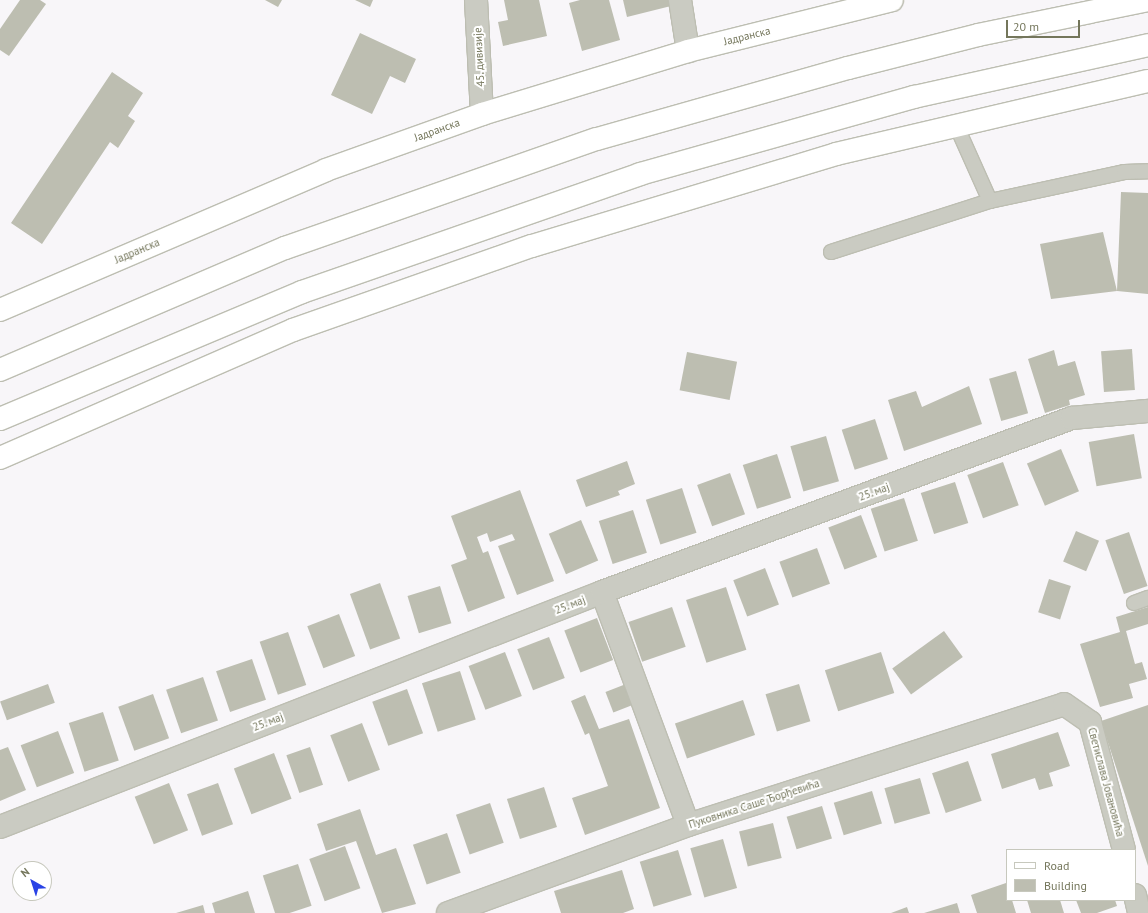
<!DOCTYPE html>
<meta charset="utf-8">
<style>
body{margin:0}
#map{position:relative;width:1148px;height:913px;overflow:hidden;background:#f8f6f9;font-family:"PT Sans",sans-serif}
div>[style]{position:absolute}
.building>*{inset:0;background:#bdbeb1;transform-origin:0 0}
.roads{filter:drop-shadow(1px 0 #bdbeb2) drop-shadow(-1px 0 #bdbeb2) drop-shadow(0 1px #bdbeb2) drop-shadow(0 -1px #bdbeb2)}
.lane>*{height:14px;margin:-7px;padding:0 7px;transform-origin:7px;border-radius:7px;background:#cacbc2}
.street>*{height:22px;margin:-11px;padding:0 11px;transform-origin:11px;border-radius:11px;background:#cacbc2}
.secondary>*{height:22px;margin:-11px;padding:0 11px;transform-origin:11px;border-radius:11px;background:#fff}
.highway>*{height:22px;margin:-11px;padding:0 11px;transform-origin:11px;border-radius:11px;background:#fff}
span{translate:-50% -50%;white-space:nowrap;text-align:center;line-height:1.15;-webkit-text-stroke:4px #fff;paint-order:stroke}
.street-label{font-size:11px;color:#74765b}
.legend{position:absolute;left:1006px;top:849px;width:130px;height:52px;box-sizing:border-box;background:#fff;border:1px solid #c7c8bd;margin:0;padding:5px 7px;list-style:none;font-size:12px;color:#74765b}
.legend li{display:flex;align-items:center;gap:8px;height:20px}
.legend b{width:20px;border:1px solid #c7c8bd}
.north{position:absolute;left:12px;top:861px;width:40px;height:40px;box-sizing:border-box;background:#fff;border:1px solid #c7c8bd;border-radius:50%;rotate:321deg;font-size:11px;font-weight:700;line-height:16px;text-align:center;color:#74765b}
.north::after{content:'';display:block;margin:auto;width:14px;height:18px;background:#2a43e5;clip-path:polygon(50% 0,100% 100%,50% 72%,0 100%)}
.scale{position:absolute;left:1006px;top:20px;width:74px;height:18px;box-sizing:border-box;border:2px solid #74765b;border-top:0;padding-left:5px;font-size:12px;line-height:14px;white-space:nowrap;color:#74765b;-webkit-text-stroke:3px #fff;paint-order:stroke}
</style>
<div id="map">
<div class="building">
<i style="clip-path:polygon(20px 0,40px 0,46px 4px,9px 56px,0 50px,0 29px)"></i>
<i style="clip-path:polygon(265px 0,282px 0,278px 7px)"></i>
<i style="clip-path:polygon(355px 0,373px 0,370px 7px)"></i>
<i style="clip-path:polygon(504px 0,539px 0,547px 36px,503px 46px,498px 22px,508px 20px)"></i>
<i style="clip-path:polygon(580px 0,609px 0,620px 40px,582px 51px,569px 3px)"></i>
<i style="clip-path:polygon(623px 0,669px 0,671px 6px,627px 17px)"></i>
<i style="clip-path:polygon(360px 33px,416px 59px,405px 83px,390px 76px,372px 114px,331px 95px)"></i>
<i style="clip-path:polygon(112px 72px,143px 93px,128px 116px,135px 121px,118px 148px,110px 142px,42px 244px,11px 223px)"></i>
<i style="clip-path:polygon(1121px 192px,1148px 193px,1148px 294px,1117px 291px,1051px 299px,1040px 244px,1103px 232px,1117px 291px)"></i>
<i style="left:1132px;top:349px;width:41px;height:31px;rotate:86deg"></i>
<i style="clip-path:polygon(1054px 350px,1058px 366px,1075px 361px,1085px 395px,1069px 400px,1070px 405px,1045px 413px,1028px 359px)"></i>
<i style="left:687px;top:352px;width:51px;height:39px;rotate:11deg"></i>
<i style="left:1016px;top:371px;width:44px;height:28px;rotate:74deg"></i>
<i style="clip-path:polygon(969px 386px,982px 424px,904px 451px,888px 400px,916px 391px,922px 407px)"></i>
<i style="left:875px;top:419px;width:42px;height:35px;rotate:72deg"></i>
<i style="left:1134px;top:434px;width:45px;height:46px;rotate:80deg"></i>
<i style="left:826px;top:436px;width:47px;height:37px;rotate:74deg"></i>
<i style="left:1061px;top:449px;width:46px;height:37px;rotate:67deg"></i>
<i style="left:777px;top:454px;width:46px;height:36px;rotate:72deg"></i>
<i style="clip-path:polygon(627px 461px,635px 484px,618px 491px,620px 495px,586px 507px,576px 480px)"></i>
<i style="left:1003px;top:462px;width:46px;height:38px;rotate:70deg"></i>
<i style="left:730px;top:473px;width:44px;height:35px;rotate:70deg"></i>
<i style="left:955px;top:482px;width:43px;height:36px;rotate:72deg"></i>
<i style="left:682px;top:488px;width:47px;height:38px;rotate:72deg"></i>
<i style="clip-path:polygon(520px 490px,554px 581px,517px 595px,498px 546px,515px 540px,512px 534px,490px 542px,487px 533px,477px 537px,483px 553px,488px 551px,505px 598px,468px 612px,451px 565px,467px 559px,451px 516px)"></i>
<i style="left:904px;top:498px;width:45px;height:35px;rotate:72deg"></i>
<i style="left:633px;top:510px;width:45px;height:36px;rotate:72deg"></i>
<i style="left:861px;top:515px;width:45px;height:35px;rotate:69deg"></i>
<i style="left:581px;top:520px;width:44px;height:35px;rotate:67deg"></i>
<i style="left:1076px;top:531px;width:25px;height:33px;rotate:23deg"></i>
<i style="left:1129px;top:532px;width:57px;height:25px;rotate:71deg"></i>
<i style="left:817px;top:548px;width:38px;height:40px;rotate:70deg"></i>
<i style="left:765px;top:568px;width:39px;height:34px;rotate:69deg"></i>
<i style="left:1049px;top:579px;width:23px;height:35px;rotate:18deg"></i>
<i style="left:380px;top:583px;width:59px;height:32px;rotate:70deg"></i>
<i style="left:440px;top:586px;width:39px;height:34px;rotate:73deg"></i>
<i style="left:726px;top:587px;width:66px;height:42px;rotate:72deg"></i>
<i style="left:672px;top:607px;width:42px;height:46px;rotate:71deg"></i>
<i style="clip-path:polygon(1148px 607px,1148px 624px,1126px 631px,1135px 664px,1142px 662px,1147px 679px,1129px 684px,1133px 698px,1100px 707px,1080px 644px,1120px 632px,1116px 617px)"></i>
<i style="left:339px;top:614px;width:45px;height:34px;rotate:69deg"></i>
<i style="left:597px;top:618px;width:45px;height:35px;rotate:69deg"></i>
<i style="left:944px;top:631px;width:32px;height:64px;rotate:54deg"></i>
<i style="left:288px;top:632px;width:56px;height:30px;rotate:71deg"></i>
<i style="left:549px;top:637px;width:44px;height:34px;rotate:69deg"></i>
<i style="left:505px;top:652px;width:47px;height:39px;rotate:69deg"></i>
<i style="left:881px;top:652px;width:43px;height:59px;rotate:72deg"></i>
<i style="left:252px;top:659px;width:43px;height:38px;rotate:71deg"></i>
<i style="left:460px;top:671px;width:51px;height:40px;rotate:72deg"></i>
<i style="left:203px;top:677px;width:46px;height:39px;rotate:71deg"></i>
<i style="left:48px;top:684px;width:20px;height:51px;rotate:70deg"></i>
<i style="left:626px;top:684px;width:22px;height:22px;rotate:69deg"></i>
<i style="left:799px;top:684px;width:39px;height:35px;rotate:73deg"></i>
<i style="left:407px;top:689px;width:47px;height:37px;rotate:70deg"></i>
<i style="left:153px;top:694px;width:47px;height:37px;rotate:70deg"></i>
<i style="clip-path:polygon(585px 695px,599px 729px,629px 719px,660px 808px,585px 835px,572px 798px,608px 786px,589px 733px,585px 735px,571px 701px)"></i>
<i style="left:743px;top:700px;width:37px;height:72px;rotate:71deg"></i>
<i style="clip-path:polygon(1148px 705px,1148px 866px,1101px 721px)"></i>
<i style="left:103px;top:712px;width:51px;height:36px;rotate:72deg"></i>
<i style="left:362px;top:723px;width:50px;height:34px;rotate:69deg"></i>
<i style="left:58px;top:731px;width:45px;height:40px;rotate:69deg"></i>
<i style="clip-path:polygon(1058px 732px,1070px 766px,1049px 773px,1053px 786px,1039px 790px,1035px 778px,1002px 789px,991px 754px)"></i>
<i style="clip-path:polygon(8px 747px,26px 790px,0 801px,0 750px)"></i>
<i style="left:310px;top:747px;width:40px;height:25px;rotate:71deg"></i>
<i style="left:274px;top:753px;width:49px;height:43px;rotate:69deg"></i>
<i style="left:968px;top:761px;width:42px;height:38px;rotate:71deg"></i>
<i style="left:920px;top:778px;width:37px;height:37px;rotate:74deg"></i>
<i style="left:169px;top:783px;width:51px;height:37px;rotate:68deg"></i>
<i style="left:218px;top:783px;width:44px;height:33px;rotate:70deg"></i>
<i style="left:544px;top:787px;width:42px;height:39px;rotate:72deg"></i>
<i style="left:872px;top:791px;width:34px;height:40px;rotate:73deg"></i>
<i style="left:490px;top:803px;width:42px;height:36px;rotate:71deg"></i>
<i style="left:822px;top:806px;width:34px;height:37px;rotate:73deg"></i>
<i style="clip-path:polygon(360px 809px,376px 855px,396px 848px,416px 904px,382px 913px,356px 841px,326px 851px,317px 824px)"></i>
<i style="left:773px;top:823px;width:36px;height:35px;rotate:76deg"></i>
<i style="left:447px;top:833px;width:42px;height:36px;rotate:71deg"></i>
<i style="left:723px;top:839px;width:51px;height:34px;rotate:74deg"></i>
<i style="left:345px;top:846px;width:45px;height:38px;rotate:70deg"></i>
<i style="left:678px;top:850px;width:47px;height:40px;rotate:73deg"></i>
<i style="left:298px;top:864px;width:44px;height:37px;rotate:72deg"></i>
<i style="clip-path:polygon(622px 870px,634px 909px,623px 913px,561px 913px,554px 891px)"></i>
<i style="clip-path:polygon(1006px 883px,1007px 900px,1012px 900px,1016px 913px,977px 913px,971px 895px)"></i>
<i style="clip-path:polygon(248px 891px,255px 913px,215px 913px,212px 903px)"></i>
<i style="clip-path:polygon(1027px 900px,1060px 900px,1064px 913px,1031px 913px)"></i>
<i style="clip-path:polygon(1076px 900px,1115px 900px,1117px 906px,1097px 913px,1081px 913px)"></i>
<i style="clip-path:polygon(957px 903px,960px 913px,924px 913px)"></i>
<i style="clip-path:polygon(203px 905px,205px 913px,176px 913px)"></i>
<i style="clip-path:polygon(907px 907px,909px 913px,891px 913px)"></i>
</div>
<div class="roads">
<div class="lane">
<i style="left:990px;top:201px;width:137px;rotate:-12.2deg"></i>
<i style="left:1124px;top:172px;width:24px;rotate:-2deg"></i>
<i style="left:831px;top:252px;width:167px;rotate:-17.8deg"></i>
<i style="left:990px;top:201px;width:83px;rotate:-114.1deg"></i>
<i style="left:1134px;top:603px;width:15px;rotate:-20deg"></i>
</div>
<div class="street">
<i style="left:476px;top:0;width:114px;rotate:87deg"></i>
<i style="left:680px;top:0;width:52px;rotate:81.1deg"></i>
<i style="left:602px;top:592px;width:248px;rotate:69.7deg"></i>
<i style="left:0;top:827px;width:646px;rotate:-21.32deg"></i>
<i style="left:602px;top:592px;width:501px;rotate:-20.32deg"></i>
<i style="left:1072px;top:418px;width:76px;rotate:-5.3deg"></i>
<i style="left:1135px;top:895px;width:18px;rotate:77deg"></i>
<i style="left:448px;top:913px;width:256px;rotate:-20.1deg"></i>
<i style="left:688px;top:825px;width:395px;rotate:-17.8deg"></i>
<i style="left:1064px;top:704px;width:32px;rotate:35deg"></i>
<i style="left:1090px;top:722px;width:132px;rotate:75.1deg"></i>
</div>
<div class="secondary">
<i style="left:0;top:310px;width:355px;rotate:-23.2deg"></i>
<i style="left:326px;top:170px;width:166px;rotate:-19.7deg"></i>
<i style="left:482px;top:114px;width:215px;rotate:-17deg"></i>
<i style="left:688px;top:51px;width:210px;rotate:-14deg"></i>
<i style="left:0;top:458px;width:320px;rotate:-23.6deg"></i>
<i style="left:293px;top:330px;width:253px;rotate:-19.4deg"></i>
<i style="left:532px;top:246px;width:318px;rotate:-16.8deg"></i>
<i style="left:836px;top:154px;width:320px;rotate:-13.2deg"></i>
</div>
<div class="highway">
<i style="left:0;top:370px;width:310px;rotate:-23.2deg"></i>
<i style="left:285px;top:248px;width:330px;rotate:-19.3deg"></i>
<i style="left:597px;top:139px;width:261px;rotate:-15.8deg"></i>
<i style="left:848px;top:68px;width:134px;rotate:-14.2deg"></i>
<i style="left:978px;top:35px;width:174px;rotate:-11.6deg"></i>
<i style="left:0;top:419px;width:328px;rotate:-22.8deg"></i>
<i style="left:302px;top:292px;width:358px;rotate:-19.2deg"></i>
<i style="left:640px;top:174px;width:285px;rotate:-15.7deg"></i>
<i style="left:914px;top:97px;width:240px;rotate:-12.5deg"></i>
</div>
</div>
<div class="street-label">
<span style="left:747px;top:36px;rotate:-14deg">Јадранска</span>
<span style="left:479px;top:57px;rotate:-93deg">45. дивизије</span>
<span style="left:437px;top:130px;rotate:-20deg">Јадранска</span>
<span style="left:137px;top:251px;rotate:-23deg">Јадранска</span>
<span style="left:874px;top:492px;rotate:-20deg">25. мај</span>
<span style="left:570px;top:605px;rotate:-21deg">25. мај</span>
<span style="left:268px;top:722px;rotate:-21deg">25. мај</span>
<span style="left:1106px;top:782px;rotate:75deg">Светислава Јовановића</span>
<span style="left:754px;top:804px;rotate:-18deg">Пуковника Саше Ђорђевића</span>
</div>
<ul class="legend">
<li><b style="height:5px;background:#fff"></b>Road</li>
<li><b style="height:11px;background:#bdbeb1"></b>Building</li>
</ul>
<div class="north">N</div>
<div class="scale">20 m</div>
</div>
